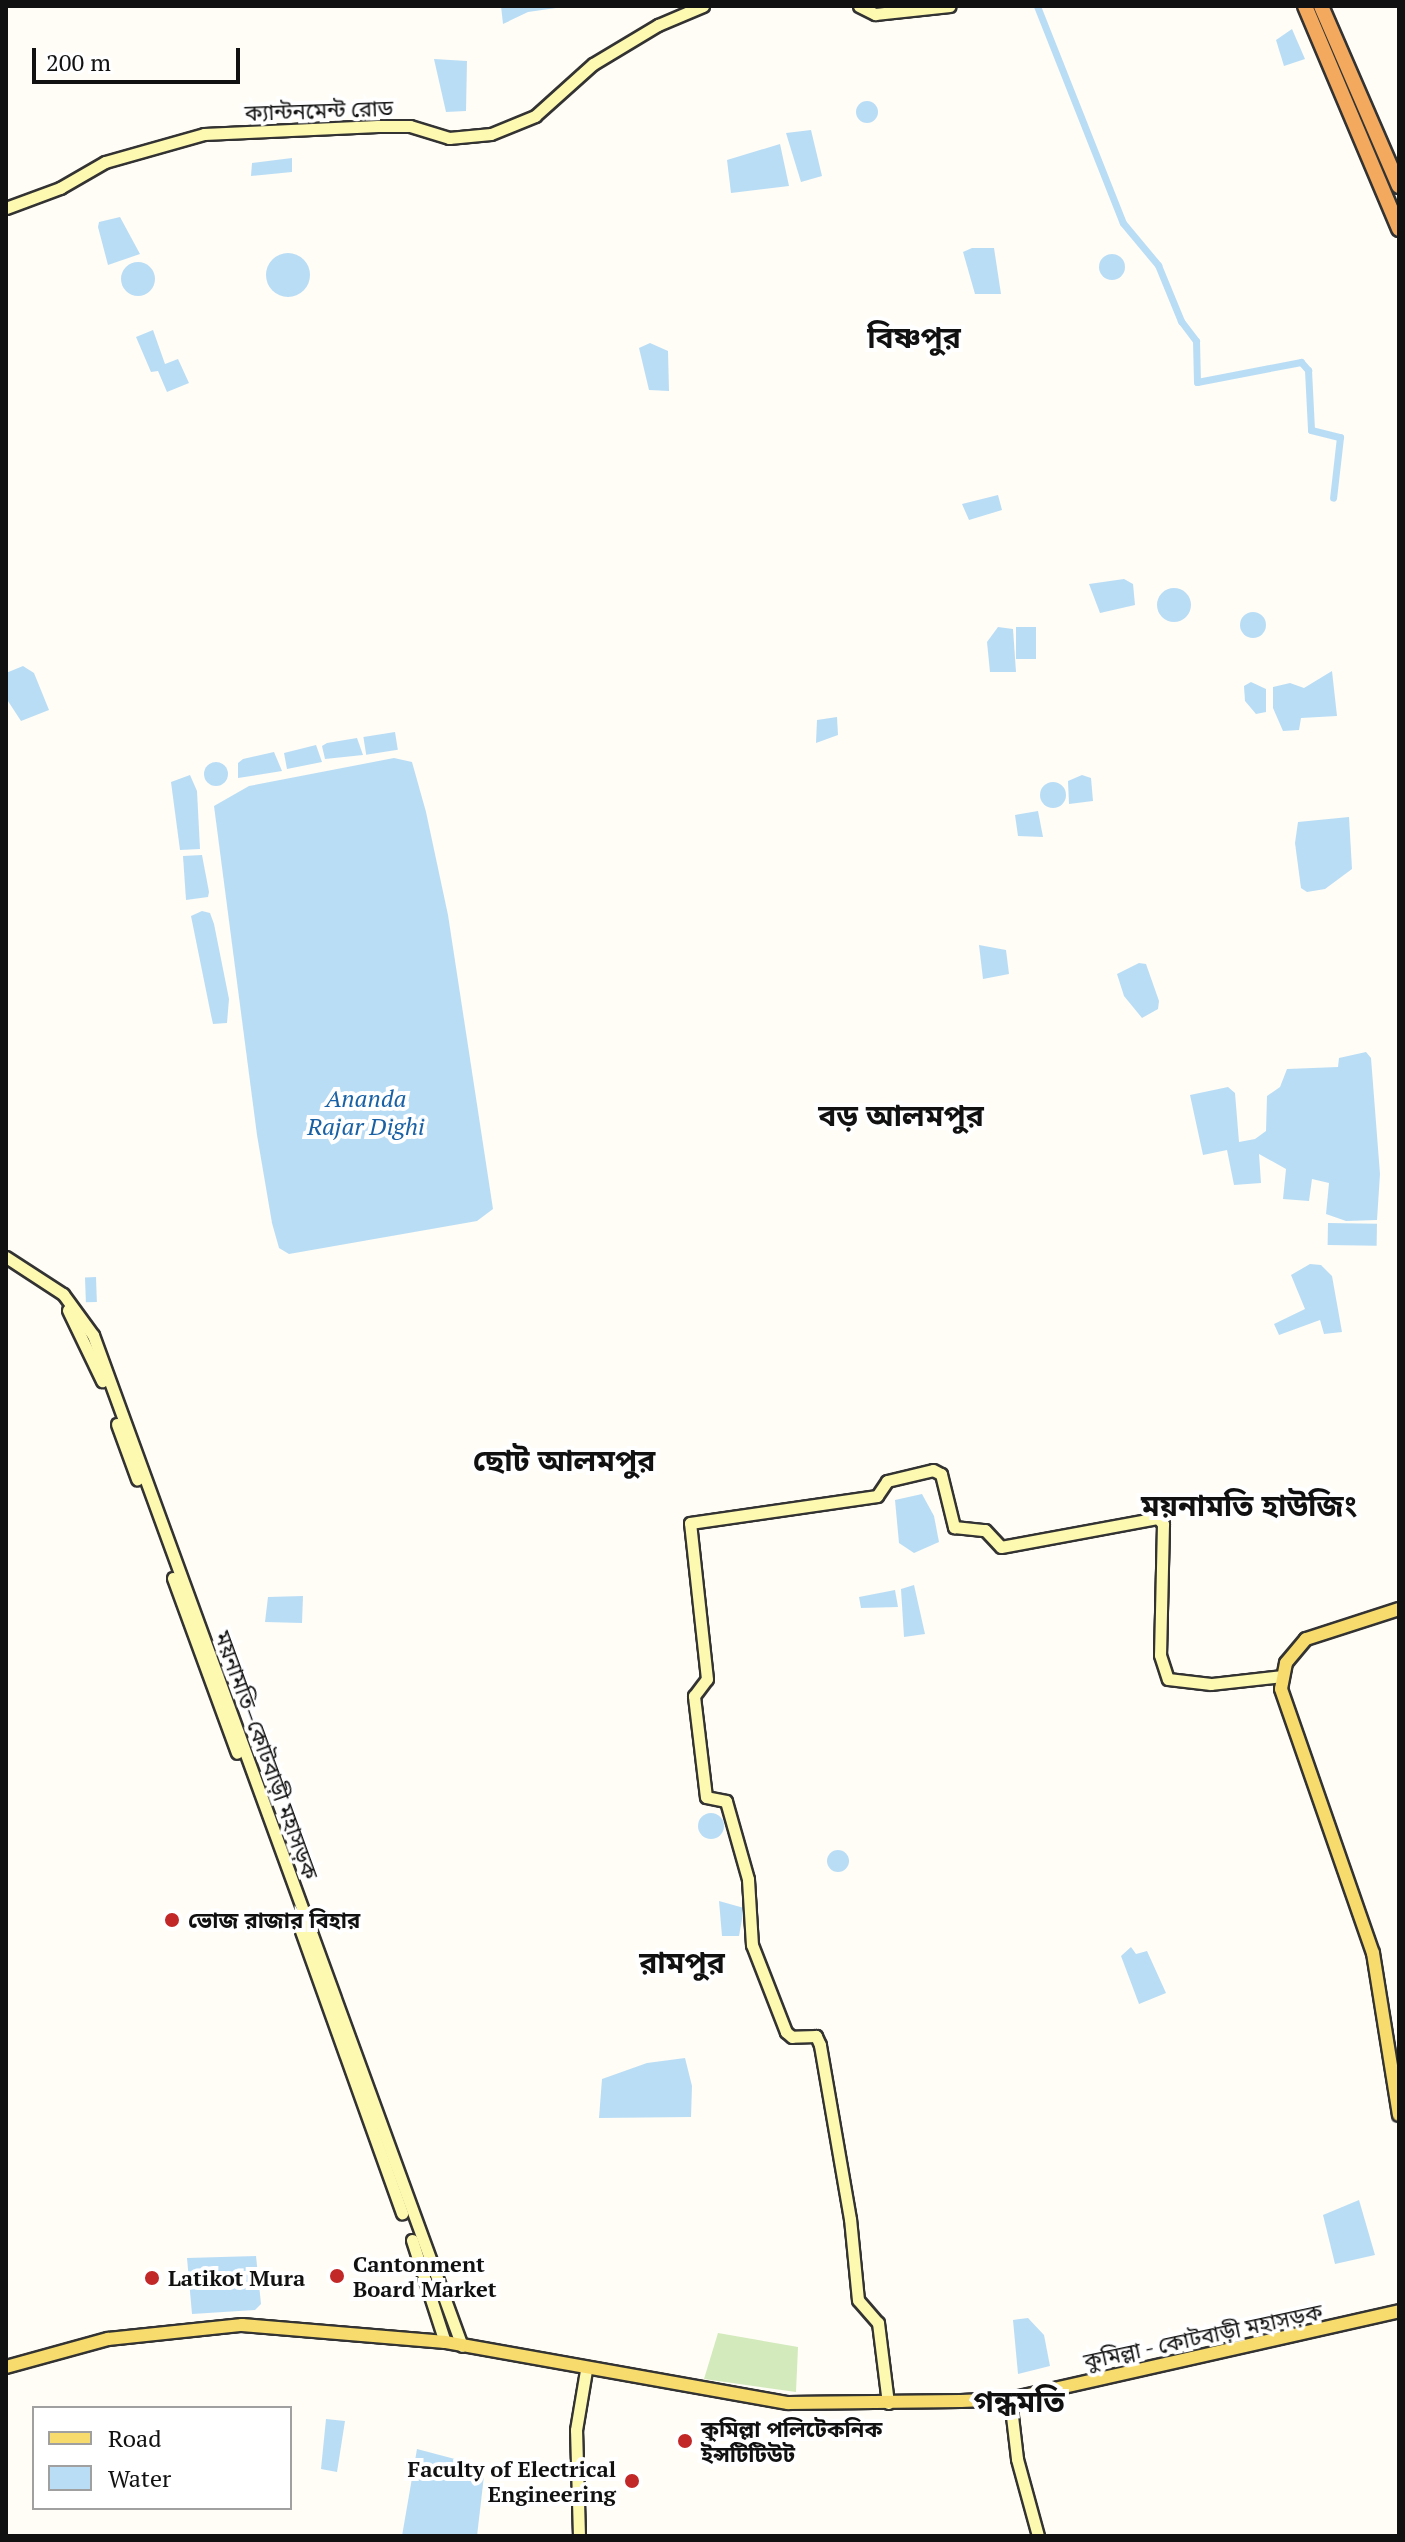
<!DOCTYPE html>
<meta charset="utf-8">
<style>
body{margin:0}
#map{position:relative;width:1405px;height:2542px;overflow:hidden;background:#fffdf5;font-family:"PT Serif","Noto Sans Bengali",serif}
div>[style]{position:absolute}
.green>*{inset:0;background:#d3eabd}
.water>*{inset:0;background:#baddf6;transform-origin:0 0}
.round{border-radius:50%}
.canal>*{height:7px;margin:-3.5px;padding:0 3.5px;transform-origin:3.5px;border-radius:3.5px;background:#baddf6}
.roads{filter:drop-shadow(2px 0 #333) drop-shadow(-2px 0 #333) drop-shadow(0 2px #333) drop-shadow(0 -2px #333)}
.secondary>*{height:11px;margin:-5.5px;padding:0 5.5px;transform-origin:5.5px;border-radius:5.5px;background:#fef9b1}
.primary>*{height:12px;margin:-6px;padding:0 6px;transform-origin:6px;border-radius:6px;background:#f7dc6d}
.highway>*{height:14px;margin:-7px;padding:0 7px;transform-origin:7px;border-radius:7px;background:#f3aa5f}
.dots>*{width:22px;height:22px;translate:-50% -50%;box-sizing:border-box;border:4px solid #fff;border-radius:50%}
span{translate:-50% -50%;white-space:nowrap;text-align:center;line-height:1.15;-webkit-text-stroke:8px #fff;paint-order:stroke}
.street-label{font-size:22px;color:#111}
.poi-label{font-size:22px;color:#111;font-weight:700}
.left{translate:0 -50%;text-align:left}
.right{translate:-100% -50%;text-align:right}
.water-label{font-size:24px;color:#1961a4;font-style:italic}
.district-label{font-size:30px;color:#111;font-weight:700}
.frame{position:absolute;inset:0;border:8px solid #111;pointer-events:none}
.legend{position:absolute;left:32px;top:2406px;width:260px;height:104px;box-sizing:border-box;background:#fff;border:2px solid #a0a0a0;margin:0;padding:10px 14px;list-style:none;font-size:24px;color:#111}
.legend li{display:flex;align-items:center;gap:16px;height:40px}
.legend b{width:40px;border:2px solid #a0a0a0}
.scale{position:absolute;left:32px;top:48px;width:208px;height:36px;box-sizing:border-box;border:4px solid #111;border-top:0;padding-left:10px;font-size:24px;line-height:28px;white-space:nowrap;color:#111;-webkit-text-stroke:6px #fff;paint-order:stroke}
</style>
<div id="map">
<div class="green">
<i style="clip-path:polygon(718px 2333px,798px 2347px,796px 2392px,704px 2379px)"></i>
</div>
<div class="water">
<i style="clip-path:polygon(501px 6px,570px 6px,528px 12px,503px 24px)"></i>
<i style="clip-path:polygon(1292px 29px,1305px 59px,1284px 66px,1276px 40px)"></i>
<i style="clip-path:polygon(434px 59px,467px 61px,466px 111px,446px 112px)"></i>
<i class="round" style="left:856px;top:101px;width:22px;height:22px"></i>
<i style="clip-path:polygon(811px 130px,822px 176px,801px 182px,786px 133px)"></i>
<i style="clip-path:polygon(780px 144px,789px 186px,731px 193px,727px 160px)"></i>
<i style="clip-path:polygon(292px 158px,292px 172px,251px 176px,252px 163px)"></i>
<i style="clip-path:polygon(120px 217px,140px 254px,108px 265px,98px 227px,99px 222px)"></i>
<i style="clip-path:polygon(972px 248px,994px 248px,1001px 294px,975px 294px,963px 252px)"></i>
<i class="round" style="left:266px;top:253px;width:44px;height:44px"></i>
<i class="round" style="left:1099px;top:254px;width:26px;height:26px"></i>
<i class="round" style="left:121px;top:262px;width:34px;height:34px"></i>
<i style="clip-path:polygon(153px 330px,165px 364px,178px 359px,189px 383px,167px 392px,158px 371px,151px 372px,136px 337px)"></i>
<i style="clip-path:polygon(650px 343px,668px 351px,669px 391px,649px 390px,639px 348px)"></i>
<i style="clip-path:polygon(998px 495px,1002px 510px,969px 520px,962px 504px)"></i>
<i style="clip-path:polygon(1124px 579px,1133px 584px,1135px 605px,1100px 613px,1089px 584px)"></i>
<i class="round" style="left:1157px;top:588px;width:34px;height:34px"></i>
<i class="round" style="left:1240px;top:612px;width:26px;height:26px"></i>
<i style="clip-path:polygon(998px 627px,1013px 629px,1016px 672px,990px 672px,987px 642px)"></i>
<i style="left:1016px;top:627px;width:20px;height:32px"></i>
<i style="clip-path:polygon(23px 666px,34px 673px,49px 710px,21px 721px,6px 698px,6px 673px)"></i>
<i style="clip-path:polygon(1332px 671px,1337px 716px,1301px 718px,1299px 730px,1283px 731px,1273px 708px,1273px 687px,1290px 683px,1304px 688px)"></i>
<i style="clip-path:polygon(1251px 682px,1266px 689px,1266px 712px,1256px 714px,1245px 701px,1244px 686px)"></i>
<i style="clip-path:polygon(837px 717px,838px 735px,816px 743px,817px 720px)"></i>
<i style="left:395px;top:732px;width:18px;height:32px;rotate:81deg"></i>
<i style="clip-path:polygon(357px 738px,363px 755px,325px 759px,322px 746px,327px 743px)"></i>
<i style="clip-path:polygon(316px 745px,322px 762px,287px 769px,284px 753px)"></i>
<i style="clip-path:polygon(274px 752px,282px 771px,238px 778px,238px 763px,243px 759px)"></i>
<i style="clip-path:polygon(394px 758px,412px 762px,426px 812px,448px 915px,493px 1209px,477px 1221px,289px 1254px,279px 1248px,272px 1223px,257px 1135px,214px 806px,249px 786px)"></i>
<i class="round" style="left:204px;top:762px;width:24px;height:24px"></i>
<i style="clip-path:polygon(190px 775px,197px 791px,200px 849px,180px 850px,171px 782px)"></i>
<i style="clip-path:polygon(1082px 775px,1091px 778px,1093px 801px,1069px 804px,1068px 781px)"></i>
<i class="round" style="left:1040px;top:782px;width:26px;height:26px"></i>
<i style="clip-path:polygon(1038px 811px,1043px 837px,1018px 836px,1015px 815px)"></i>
<i style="clip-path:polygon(1349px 817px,1352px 869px,1325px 889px,1307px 892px,1301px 888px,1295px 843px,1298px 822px)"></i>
<i style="clip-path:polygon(202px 855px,209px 892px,208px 897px,186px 900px,183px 856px)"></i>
<i style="clip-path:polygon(202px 911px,210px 913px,214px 924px,229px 999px,227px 1023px,213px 1024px,211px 1015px,191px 916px)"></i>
<i style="clip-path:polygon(979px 945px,1006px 950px,1009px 974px,983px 979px)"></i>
<i style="clip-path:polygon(1139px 963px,1146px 964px,1159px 1001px,1158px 1009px,1142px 1018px,1124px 996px,1117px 974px)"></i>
<i style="clip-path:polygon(1366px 1052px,1371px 1058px,1380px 1174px,1377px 1220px,1346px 1221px,1326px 1214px,1329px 1183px,1312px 1179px,1309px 1201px,1283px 1199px,1286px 1169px,1259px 1154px,1261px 1183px,1234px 1185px,1227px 1150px,1203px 1155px,1190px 1095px,1228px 1087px,1235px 1093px,1239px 1142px,1255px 1139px,1266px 1131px,1267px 1096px,1280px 1087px,1287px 1069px,1338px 1067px,1339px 1058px)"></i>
<i style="left:1328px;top:1223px;width:49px;height:22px;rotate:1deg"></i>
<i style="clip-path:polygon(1310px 1264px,1321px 1265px,1332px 1276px,1342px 1332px,1324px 1334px,1320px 1320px,1279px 1335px,1274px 1324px,1305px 1309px,1291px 1275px)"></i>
<i style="left:96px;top:1277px;width:25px;height:11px;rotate:88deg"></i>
<i style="clip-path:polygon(922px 1494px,934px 1516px,939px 1542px,914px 1553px,899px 1543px,895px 1500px)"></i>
<i style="clip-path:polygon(914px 1585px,925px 1634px,904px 1637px,901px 1589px)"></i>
<i style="clip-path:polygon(895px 1590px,898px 1607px,861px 1608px,859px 1597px)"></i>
<i style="clip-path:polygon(303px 1596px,302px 1623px,265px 1622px,268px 1597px)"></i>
<i class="round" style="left:698px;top:1813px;width:26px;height:26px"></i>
<i class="round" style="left:827px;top:1850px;width:22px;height:22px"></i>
<i style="clip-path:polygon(719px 1901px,744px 1908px,739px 1936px,722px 1936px)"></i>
<i style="clip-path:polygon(1131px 1947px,1136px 1954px,1147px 1951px,1166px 1993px,1139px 2004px,1121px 1956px)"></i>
<i style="clip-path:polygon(685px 2058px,692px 2086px,691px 2117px,599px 2118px,602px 2079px,647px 2063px)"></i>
<i style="clip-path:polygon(1359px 2200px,1375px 2255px,1335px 2264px,1323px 2215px)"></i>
<i style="clip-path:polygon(256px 2256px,261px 2304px,255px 2310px,192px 2314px,187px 2258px)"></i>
<i style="clip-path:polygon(1028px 2318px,1044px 2335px,1050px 2366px,1018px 2374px,1013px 2320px)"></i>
<i style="clip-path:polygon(326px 2419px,345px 2421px,337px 2472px,321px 2469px)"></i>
<i style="clip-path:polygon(417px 2449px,485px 2467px,477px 2536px,402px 2536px)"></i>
</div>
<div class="canal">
<i style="left:1037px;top:6px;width:233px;rotate:68.4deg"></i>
<i style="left:1123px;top:223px;width:55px;rotate:50.2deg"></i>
<i style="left:1158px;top:265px;width:61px;rotate:67.7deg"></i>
<i style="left:1181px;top:321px;width:25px;rotate:53deg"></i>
<i style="left:1196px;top:341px;width:41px;rotate:88.6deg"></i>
<i style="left:1197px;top:382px;width:106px;rotate:-10.9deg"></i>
<i style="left:1301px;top:362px;width:11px;rotate:49deg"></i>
<i style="left:1308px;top:370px;width:60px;rotate:87.1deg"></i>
<i style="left:1311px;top:430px;width:30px;rotate:14deg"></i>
<i style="left:1340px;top:437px;width:61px;rotate:96.5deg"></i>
</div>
<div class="roads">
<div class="secondary">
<i style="left:859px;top:6px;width:18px;rotate:27deg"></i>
<i style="left:875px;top:14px;width:75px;rotate:-6.1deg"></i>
<i style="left:6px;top:208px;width:58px;rotate:-20.3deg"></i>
<i style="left:60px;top:188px;width:52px;rotate:-30deg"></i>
<i style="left:105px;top:162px;width:103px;rotate:-15.8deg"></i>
<i style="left:204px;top:134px;width:174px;rotate:-2.6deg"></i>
<i style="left:378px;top:126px;width:32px"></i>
<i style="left:410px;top:126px;width:41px;rotate:17.1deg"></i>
<i style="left:449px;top:138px;width:42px;rotate:-5.4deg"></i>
<i style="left:491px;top:134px;width:48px;rotate:-22.2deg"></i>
<i style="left:535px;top:116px;width:78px;rotate:-41.9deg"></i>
<i style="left:593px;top:64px;width:76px;rotate:-31deg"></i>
<i style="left:658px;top:25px;width:49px;rotate:-22.9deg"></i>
<i style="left:6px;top:1257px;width:68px;rotate:33deg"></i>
<i style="left:63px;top:1294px;width:51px;rotate:53.8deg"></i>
<i style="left:93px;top:1335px;width:1076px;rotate:69.95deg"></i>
<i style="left:68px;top:1310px;width:79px;rotate:64.4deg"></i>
<i style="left:117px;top:1424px;width:59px;rotate:70deg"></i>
<i style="left:173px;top:1578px;width:186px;rotate:69.9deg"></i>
<i style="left:301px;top:1931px;width:300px;rotate:70.3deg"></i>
<i style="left:412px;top:2240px;width:107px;rotate:72.1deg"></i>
<i style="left:1010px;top:2399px;width:60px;rotate:83.3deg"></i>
<i style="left:1017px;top:2459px;width:80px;rotate:74.7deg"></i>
<i style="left:888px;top:2403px;width:81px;rotate:-97.1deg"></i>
<i style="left:878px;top:2323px;width:30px;rotate:-131deg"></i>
<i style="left:858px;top:2300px;width:81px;rotate:-95.6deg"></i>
<i style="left:850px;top:2219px;width:177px;rotate:-99.8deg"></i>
<i style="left:820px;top:2045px;width:10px;rotate:-114deg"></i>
<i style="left:816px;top:2036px;width:24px;rotate:178deg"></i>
<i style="left:792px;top:2037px;width:8px;rotate:-140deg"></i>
<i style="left:786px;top:2032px;width:93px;rotate:-111.3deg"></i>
<i style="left:752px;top:1945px;width:66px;rotate:-93.5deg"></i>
<i style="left:748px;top:1879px;width:81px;rotate:-105.8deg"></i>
<i style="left:726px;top:1801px;width:20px;rotate:-169deg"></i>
<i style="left:706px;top:1797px;width:102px;rotate:-96.8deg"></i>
<i style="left:694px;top:1696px;width:21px;rotate:-53deg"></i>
<i style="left:707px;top:1679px;width:157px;rotate:-96.2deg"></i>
<i style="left:690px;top:1523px;width:189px;rotate:-8.2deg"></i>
<i style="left:877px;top:1496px;width:18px;rotate:-56deg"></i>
<i style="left:887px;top:1481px;width:47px;rotate:-13.4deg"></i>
<i style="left:933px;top:1470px;width:9px;rotate:27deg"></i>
<i style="left:941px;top:1474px;width:55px;rotate:76.2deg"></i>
<i style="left:954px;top:1527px;width:31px;rotate:6deg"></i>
<i style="left:985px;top:1530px;width:23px;rotate:47deg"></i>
<i style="left:1001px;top:1547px;width:160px;rotate:-10.5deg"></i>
<i style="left:1158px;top:1518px;width:8px;rotate:50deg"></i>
<i style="left:1163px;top:1524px;width:131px;rotate:91.3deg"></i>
<i style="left:1160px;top:1655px;width:25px;rotate:72deg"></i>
<i style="left:1168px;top:1679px;width:43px;rotate:6.6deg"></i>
<i style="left:1211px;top:1684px;width:71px;rotate:-6.4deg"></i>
<i style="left:579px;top:2536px;width:106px;rotate:-91.6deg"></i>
<i style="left:576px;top:2430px;width:61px;rotate:-80.5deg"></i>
</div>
<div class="primary">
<i style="left:1399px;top:1609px;width:98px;rotate:162.1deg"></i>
<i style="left:1306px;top:1639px;width:31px;rotate:130deg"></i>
<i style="left:1286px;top:1663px;width:26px;rotate:101deg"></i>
<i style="left:1281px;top:1689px;width:280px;rotate:70.8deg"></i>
<i style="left:1373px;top:1953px;width:164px;rotate:80.9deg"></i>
<i style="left:6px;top:2367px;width:106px;rotate:-15.4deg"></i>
<i style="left:108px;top:2339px;width:135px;rotate:-6deg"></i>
<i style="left:242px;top:2325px;width:204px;rotate:4.8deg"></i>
<i style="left:445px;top:2342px;width:348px;rotate:10.1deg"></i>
<i style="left:788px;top:2403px;width:173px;rotate:-0.7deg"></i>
<i style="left:961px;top:2401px;width:49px;rotate:-2.3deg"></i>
<i style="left:1010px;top:2399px;width:399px;rotate:-12.7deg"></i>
</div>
<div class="highway">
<i style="left:1305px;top:6px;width:242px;rotate:67.1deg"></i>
<i style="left:1321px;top:6px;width:196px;rotate:66.6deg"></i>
</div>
</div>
<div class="dots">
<i style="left:172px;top:1920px;background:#c22828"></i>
<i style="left:337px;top:2276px;background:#c22828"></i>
<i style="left:152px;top:2278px;background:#c22828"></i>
<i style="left:685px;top:2441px;background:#c22828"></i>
<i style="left:632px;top:2481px;background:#c22828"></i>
</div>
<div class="street-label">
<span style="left:319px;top:110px;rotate:-2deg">ক্যান্টনমেন্ট রোড</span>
<span style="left:267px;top:1755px;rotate:70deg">ময়নামতি–কোটবাড়ী মহাসড়ক</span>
<span style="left:1203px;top:2336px;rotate:-12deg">কুমিল্লা - কোটবাড়ী মহাসড়ক</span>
</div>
<div class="poi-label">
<span class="left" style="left:188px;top:1920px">ভোজ রাজার বিহার</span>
<span class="left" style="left:353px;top:2276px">Cantonment<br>Board Market</span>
<span class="left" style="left:168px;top:2278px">Latikot Mura</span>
<span class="left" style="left:701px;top:2441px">কুমিল্লা পলিটেকনিক<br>ইন্সটিটিউট</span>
<span class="right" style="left:616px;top:2481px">Faculty of Electrical<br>Engineering</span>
</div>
<div class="water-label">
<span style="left:366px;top:1113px">Ananda<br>Rajar Dighi</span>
</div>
<div class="district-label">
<span style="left:914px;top:337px">বিষ্ণপুর</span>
<span style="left:901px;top:1115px">বড় আলমপুর</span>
<span style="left:564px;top:1460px">ছোট আলমপুর</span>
<span style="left:1249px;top:1505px">ময়নামতি হাউজিং</span>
<span style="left:682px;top:1962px">রামপুর</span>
<span style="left:1019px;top:2401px">গন্ধমতি</span>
</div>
<div class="frame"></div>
<ul class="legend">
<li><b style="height:10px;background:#f7dc6d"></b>Road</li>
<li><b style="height:22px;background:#baddf6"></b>Water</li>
</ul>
<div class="scale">200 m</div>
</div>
